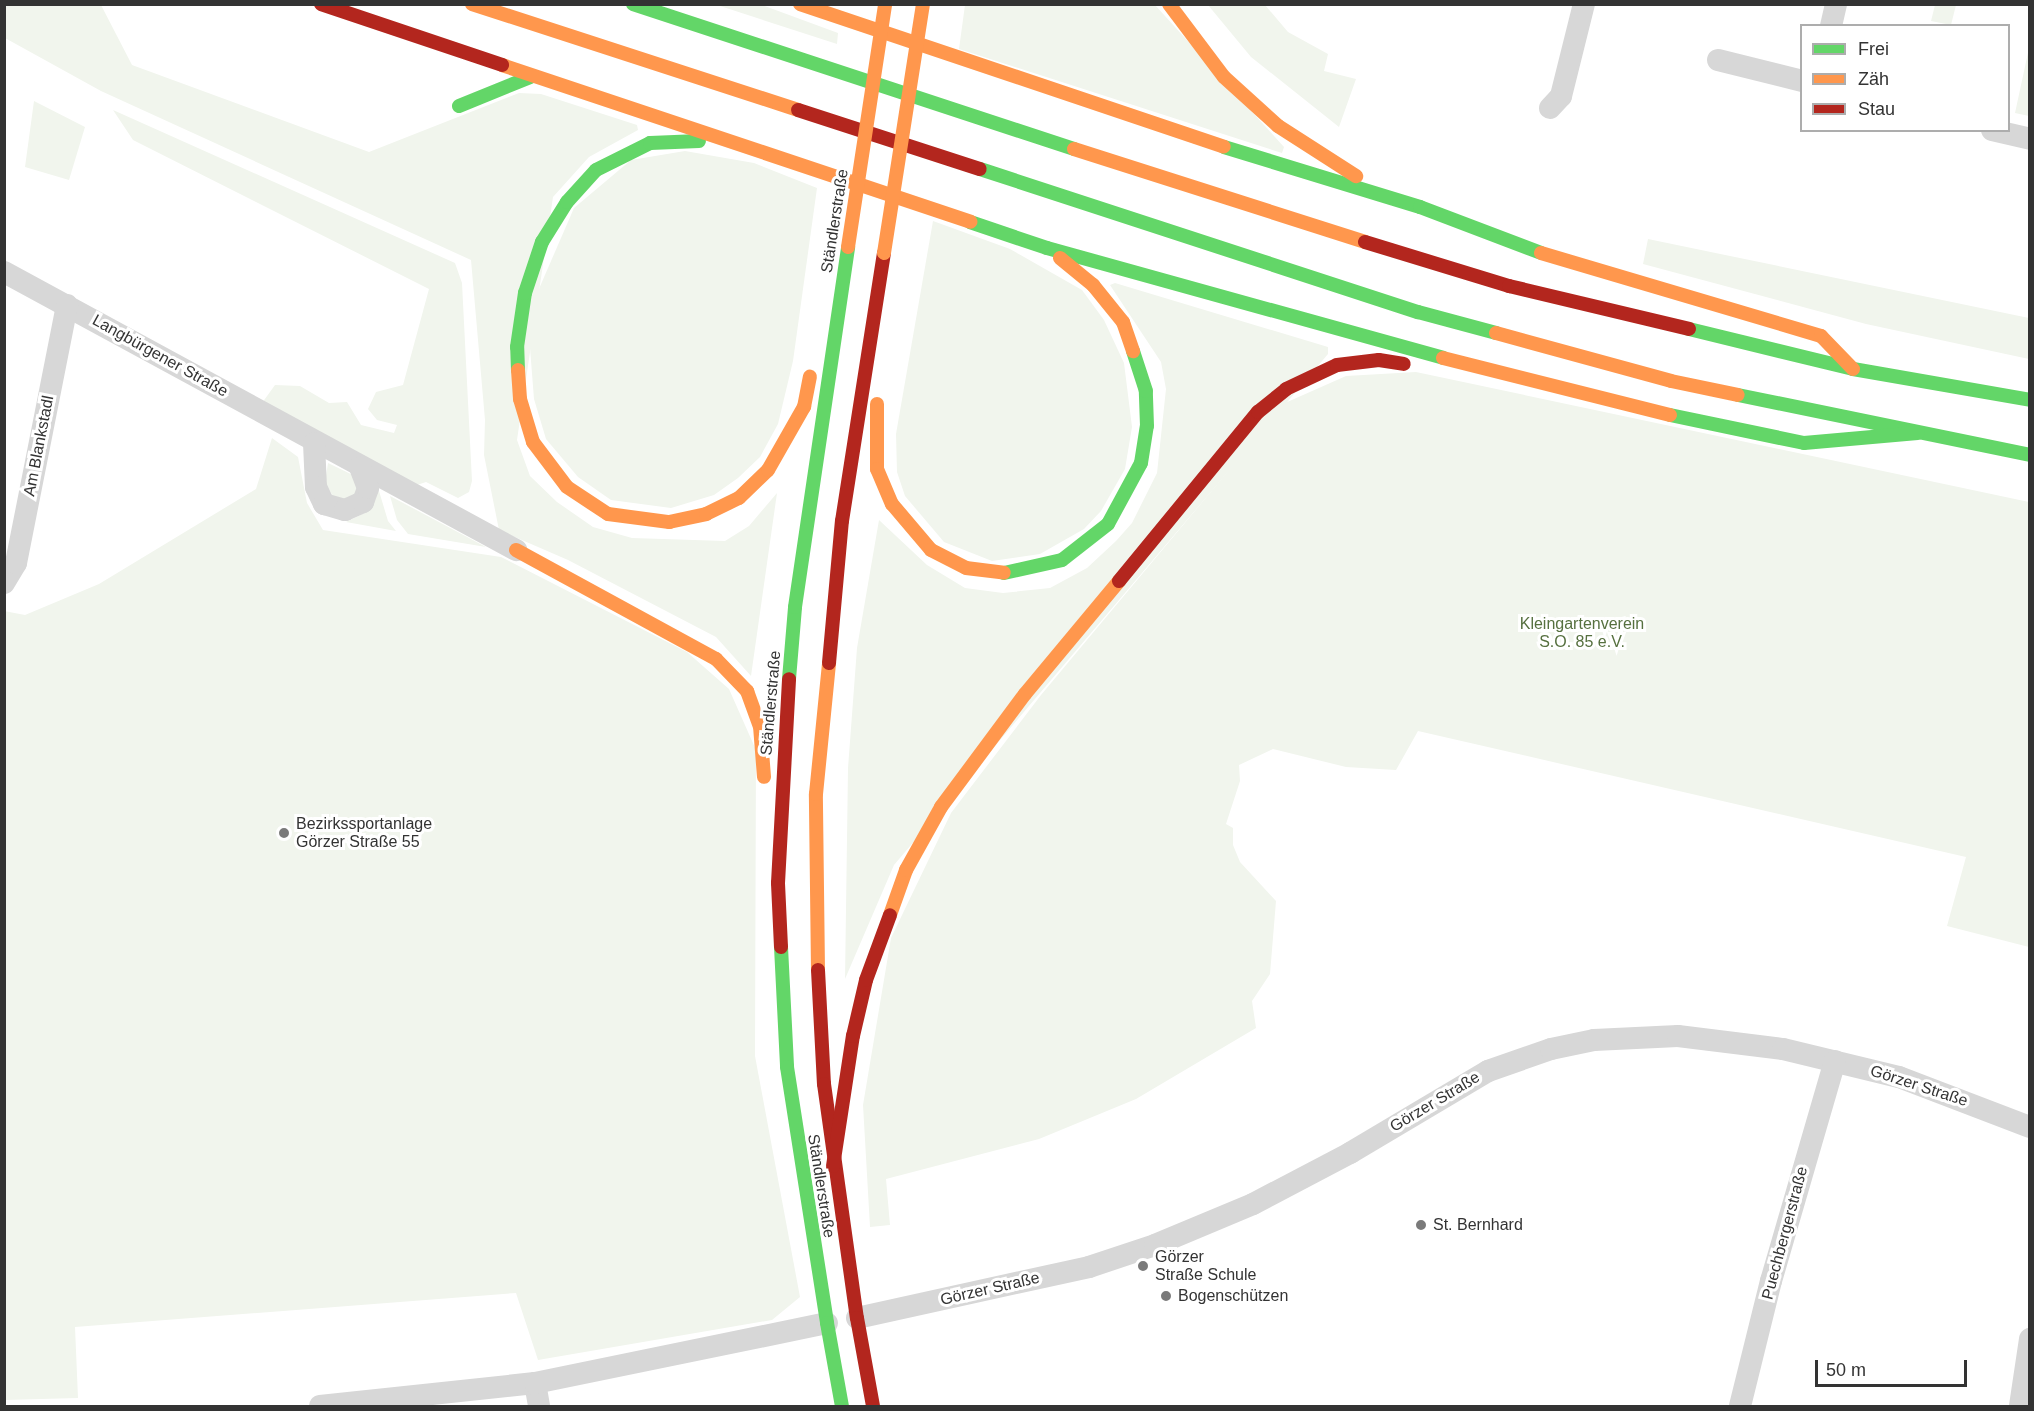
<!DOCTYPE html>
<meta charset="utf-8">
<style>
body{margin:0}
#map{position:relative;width:2034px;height:1411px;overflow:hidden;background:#fff;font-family:Helvetica,sans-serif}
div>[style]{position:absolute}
.green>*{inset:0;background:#f1f5ed}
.street>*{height:22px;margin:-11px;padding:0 11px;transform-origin:11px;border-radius:11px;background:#d7d7d7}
.fast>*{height:14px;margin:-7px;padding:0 7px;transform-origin:7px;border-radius:7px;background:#63d668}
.slow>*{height:14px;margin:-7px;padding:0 7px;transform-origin:7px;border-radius:7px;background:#ff974d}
.jam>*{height:14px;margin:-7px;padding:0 7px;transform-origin:7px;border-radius:7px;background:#b3261e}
.slow-bridge>*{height:14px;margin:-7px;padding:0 7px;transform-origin:7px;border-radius:7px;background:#ff974d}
.dots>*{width:16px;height:16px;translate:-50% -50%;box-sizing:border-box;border:3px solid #fff;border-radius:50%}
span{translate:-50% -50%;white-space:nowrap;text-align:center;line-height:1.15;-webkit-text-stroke:6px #fff;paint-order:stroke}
.street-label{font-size:16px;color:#333}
.park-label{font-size:16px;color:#56703f}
.poi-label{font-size:16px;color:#333}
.left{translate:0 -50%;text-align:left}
.frame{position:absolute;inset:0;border:6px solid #333;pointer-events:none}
.legend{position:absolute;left:1800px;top:24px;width:210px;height:108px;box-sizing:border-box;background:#fff;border:2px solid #adadad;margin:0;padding:8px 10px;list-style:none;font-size:18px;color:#333}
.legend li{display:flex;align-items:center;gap:12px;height:30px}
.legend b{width:30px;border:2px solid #adadad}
.scale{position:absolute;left:1815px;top:1360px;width:152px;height:27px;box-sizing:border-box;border:3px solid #333;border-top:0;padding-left:8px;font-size:18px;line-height:21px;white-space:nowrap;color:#333;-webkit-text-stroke:4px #fff;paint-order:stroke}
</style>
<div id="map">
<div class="green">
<i style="clip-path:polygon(4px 5px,101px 5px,132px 65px,369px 152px,519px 93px,541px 94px,637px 125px,638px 130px,589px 157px,553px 197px,517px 440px,530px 476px,557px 502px,593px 527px,632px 538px,725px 541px,749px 526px,777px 493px,751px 676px,716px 637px,568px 560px,499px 530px,484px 455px,485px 420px,471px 260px,101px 91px,5px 38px)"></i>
<i style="clip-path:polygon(717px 5px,762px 5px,838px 33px,837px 44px)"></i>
<i style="clip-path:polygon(965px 5px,1155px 5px,1284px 147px,1282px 153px,959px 49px)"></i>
<i style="clip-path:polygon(1208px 5px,1265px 5px,1288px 32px,1328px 54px,1324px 71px,1356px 79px,1339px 127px,1251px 57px)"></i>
<i style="clip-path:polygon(1935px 5px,1956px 5px,1951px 25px,1931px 21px)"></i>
<i style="clip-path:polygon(2029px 48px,2029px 116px,2015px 113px)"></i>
<i style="clip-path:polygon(34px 101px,85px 127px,69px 180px,25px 167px)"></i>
<i style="clip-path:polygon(113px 110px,455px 263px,462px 283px,472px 481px,469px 492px,458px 498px,426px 482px,411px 487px,262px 403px,275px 385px,300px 386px,329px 403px,347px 402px,361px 425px,394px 433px,397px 425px,377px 420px,368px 409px,376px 392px,403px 385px,429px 289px,133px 140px)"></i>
<i style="clip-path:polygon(685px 151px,754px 163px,817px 188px,793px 361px,778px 424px,760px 457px,738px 478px,714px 495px,671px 508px,611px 500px,578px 477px,546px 439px,534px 399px,530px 348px,535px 298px,574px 208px,631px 160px)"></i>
<i style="clip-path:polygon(933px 221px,1010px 249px,1082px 290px,1104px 320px,1124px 363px,1132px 427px,1125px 469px,1101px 511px,1084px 529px,1040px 554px,992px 561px,944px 542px,905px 496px,897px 472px,896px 434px)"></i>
<i style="clip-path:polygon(1648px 239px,2029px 318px,2029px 359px,1866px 324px,1643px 264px)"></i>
<i style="clip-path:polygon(1115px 283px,1328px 347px,1328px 354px,894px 865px,845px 979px,848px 768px,857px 648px,879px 520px,927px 565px,965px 588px,1003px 593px,1050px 588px,1087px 568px,1116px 541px,1132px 523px,1157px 473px,1166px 389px,1161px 362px,1110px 285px)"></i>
<i style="clip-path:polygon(1416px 372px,2029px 502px,2029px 947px,1947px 926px,1966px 857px,1418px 731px,1396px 770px,1346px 767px,1273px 749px,1239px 765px,1240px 781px,1226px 824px,1233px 828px,1233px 845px,1240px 862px,1276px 901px,1270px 974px,1252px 1001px,1256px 1028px,1136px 1099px,1039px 1139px,886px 1179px,890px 1225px,870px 1227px,863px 1105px,891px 938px,951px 813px,1041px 695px,1285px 403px,1346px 376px)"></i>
<i style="clip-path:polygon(272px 438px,298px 457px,307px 503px,323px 530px,501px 557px,687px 652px,729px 689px,756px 750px,755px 1056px,800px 1297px,772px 1320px,538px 1360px,516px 1293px,75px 1327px,78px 1398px,5px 1400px,4px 611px,25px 615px,99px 584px,256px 489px)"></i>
<i style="clip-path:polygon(328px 463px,357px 477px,357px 492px,352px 499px,335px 500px,325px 482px)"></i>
<i style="clip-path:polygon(379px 491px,388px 521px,396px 531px,346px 522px,365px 513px)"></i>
<i style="clip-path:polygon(390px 496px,486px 547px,408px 534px,397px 520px)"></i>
</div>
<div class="street">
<i style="left:1831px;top:26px;width:23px;rotate:-77deg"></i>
<i style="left:1718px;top:60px;width:87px;rotate:14deg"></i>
<i style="left:1550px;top:108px;width:16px;rotate:-47deg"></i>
<i style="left:1561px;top:96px;width:95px;rotate:-76deg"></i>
<i style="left:1992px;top:130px;width:39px;rotate:13deg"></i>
<i style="left:4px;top:272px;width:583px;rotate:28.5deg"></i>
<i style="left:314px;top:443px;width:44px;rotate:87.4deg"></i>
<i style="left:316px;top:487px;width:19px;rotate:65deg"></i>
<i style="left:324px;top:504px;width:22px;rotate:16deg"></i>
<i style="left:345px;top:510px;width:20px;rotate:-24deg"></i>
<i style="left:363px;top:502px;width:15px;rotate:-70deg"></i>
<i style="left:368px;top:488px;width:22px;rotate:-111deg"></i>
<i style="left:4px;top:583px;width:23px;rotate:-59deg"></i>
<i style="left:16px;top:563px;width:263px;rotate:-78.8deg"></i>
<i style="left:857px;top:1318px;width:238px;rotate:-12.4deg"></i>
<i style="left:1089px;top:1267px;width:70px;rotate:-18.4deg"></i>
<i style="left:1155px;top:1245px;width:106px;rotate:-22.7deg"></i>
<i style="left:1253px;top:1204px;width:110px;rotate:-27.7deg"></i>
<i style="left:1350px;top:1153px;width:161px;rotate:-30.7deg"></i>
<i style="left:1488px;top:1071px;width:67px;rotate:-19.2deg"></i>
<i style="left:1551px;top:1049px;width:44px;rotate:-11.8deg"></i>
<i style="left:1594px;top:1040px;width:84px;rotate:-2.7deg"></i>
<i style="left:1678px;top:1036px;width:106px;rotate:7.1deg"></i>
<i style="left:1783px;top:1049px;width:119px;rotate:13.6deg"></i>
<i style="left:1899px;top:1077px;width:140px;rotate:20.9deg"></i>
<i style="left:535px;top:1383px;width:23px;rotate:80deg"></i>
<i style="left:320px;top:1406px;width:216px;rotate:-6.1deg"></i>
<i style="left:535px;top:1383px;width:298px;rotate:-11.6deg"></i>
<i style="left:1740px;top:1406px;width:129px;rotate:-76.1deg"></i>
<i style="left:1771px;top:1281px;width:229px;rotate:-73.8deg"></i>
<i style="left:2020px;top:1406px;width:68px;rotate:-81.5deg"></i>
</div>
<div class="fast">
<i style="left:633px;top:4px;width:464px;rotate:18.2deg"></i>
<i style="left:459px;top:106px;width:77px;rotate:-22.2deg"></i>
<i style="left:1224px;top:147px;width:205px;rotate:17deg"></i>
<i style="left:1420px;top:207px;width:129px;rotate:20.8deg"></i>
<i style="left:980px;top:169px;width:461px;rotate:18.1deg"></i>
<i style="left:1418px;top:312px;width:81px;rotate:15.1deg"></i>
<i style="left:970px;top:222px;width:81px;rotate:18.7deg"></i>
<i style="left:1047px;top:248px;width:411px;rotate:15.5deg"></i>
<i style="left:1689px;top:329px;width:169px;rotate:13.7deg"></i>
<i style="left:1853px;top:369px;width:180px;rotate:9.9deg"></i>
<i style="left:518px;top:370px;width:23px;rotate:-92deg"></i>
<i style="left:517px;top:347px;width:55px;rotate:-81.6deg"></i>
<i style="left:525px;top:293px;width:54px;rotate:-71.6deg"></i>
<i style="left:542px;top:242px;width:47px;rotate:-58deg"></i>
<i style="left:567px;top:202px;width:43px;rotate:-47.8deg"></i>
<i style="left:596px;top:170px;width:60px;rotate:-26.6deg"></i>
<i style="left:650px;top:143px;width:49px;rotate:-2.3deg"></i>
<i style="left:1738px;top:395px;width:298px;rotate:11.6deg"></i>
<i style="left:1670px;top:415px;width:137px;rotate:11.8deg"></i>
<i style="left:1804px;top:443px;width:114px;rotate:-5deg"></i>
<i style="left:1004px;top:573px;width:59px;rotate:-12.6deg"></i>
<i style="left:1062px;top:560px;width:58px;rotate:-38deg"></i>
<i style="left:1108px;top:524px;width:69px;rotate:-61.6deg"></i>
<i style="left:1141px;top:463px;width:37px;rotate:-81deg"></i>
<i style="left:1147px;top:426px;width:35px;rotate:-92deg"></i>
<i style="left:1146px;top:391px;width:42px;rotate:-108deg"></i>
<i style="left:789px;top:679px;width:72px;rotate:-85.2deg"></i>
<i style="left:795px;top:607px;width:364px;rotate:-81.6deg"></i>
<i style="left:781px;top:947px;width:120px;rotate:87.1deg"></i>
<i style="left:787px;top:1067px;width:259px;rotate:81.1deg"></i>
<i style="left:827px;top:1323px;width:84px;rotate:79.8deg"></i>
</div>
<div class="slow">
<i style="left:472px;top:4px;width:343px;rotate:18deg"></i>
<i style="left:800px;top:4px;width:447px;rotate:18.6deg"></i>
<i style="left:1169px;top:4px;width:91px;rotate:53deg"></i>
<i style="left:1224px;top:77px;width:73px;rotate:42.2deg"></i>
<i style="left:1278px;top:126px;width:93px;rotate:32.7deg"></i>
<i style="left:502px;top:65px;width:494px;rotate:18.5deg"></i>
<i style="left:1074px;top:149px;width:305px;rotate:17.7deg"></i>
<i style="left:1541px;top:253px;width:292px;rotate:16.5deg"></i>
<i style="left:1821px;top:336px;width:46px;rotate:45.9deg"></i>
<i style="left:1060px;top:258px;width:43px;rotate:39.3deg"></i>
<i style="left:1093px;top:285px;width:48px;rotate:51deg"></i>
<i style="left:1123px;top:322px;width:31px;rotate:71deg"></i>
<i style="left:1496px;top:333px;width:181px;rotate:15.3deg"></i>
<i style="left:1671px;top:381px;width:68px;rotate:11.8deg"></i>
<i style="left:1443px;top:358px;width:234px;rotate:14.1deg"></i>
<i style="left:518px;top:370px;width:29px;rotate:86deg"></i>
<i style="left:520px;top:399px;width:45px;rotate:73.2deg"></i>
<i style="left:533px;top:442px;width:56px;rotate:52.9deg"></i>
<i style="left:567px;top:487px;width:49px;rotate:33.4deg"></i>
<i style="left:608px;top:514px;width:62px;rotate:7.5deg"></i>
<i style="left:669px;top:522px;width:38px;rotate:-12deg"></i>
<i style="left:706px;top:514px;width:37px;rotate:-26deg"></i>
<i style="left:739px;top:498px;width:40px;rotate:-44deg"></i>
<i style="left:768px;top:470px;width:73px;rotate:-60.3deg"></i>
<i style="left:804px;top:407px;width:31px;rotate:-79deg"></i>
<i style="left:877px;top:404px;width:65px;rotate:90deg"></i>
<i style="left:877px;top:469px;width:38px;rotate:67deg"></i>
<i style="left:892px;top:504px;width:60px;rotate:49.7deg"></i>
<i style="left:931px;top:550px;width:39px;rotate:27deg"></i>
<i style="left:966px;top:568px;width:38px;rotate:7deg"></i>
<i style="left:516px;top:550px;width:228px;rotate:28.6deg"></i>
<i style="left:716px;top:659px;width:45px;rotate:45.9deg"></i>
<i style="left:747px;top:691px;width:37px;rotate:70deg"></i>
<i style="left:760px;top:726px;width:51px;rotate:85.5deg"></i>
<i style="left:890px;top:915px;width:48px;rotate:-70.4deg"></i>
<i style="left:906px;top:870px;width:72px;rotate:-60.9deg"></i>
<i style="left:941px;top:807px;width:141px;rotate:-53.4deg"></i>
<i style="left:1025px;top:694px;width:147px;rotate:-50.2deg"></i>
<i style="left:818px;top:970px;width:176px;rotate:-90.7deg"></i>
<i style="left:816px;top:794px;width:132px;rotate:-84.3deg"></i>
</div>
<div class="jam">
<i style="left:321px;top:4px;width:191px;rotate:18.6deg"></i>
<i style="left:798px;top:110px;width:191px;rotate:18deg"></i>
<i style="left:1365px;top:242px;width:151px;rotate:17deg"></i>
<i style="left:1509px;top:286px;width:185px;rotate:13.4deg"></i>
<i style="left:1119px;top:581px;width:219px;rotate:-50.6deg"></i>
<i style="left:1258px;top:412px;width:36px;rotate:-39deg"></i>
<i style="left:1286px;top:389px;width:56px;rotate:-25.2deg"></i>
<i style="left:1337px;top:365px;width:42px;rotate:-6.8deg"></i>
<i style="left:1379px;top:360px;width:25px;rotate:9deg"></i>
<i style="left:829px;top:663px;width:143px;rotate:-84.8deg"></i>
<i style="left:842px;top:521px;width:271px;rotate:-81.1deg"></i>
<i style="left:781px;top:947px;width:64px;rotate:-92.7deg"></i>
<i style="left:778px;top:883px;width:204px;rotate:-86.9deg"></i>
<i style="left:818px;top:970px;width:114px;rotate:87deg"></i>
<i style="left:824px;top:1084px;width:236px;rotate:82deg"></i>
<i style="left:833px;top:1166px;width:132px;rotate:-81.3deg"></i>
<i style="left:853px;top:1036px;width:57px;rotate:-76.9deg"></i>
<i style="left:866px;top:980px;width:69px;rotate:-69.7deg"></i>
<i style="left:857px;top:1318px;width:89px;rotate:79.7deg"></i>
</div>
<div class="slow-bridge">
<i style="left:848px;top:247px;width:246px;rotate:-81.3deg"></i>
<i style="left:884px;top:253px;width:252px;rotate:-81.1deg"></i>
</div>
<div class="dots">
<i style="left:284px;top:833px;background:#7a7a7a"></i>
<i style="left:1421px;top:1225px;background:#7a7a7a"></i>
<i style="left:1143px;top:1266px;background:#7a7a7a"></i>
<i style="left:1166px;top:1296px;background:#7a7a7a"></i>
</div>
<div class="street-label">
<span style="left:835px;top:221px;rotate:-81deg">Ständlerstraße</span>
<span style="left:160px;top:356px;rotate:29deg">Langbürgener Straße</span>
<span style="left:39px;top:446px;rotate:-79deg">Am Blankstadl</span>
<span style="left:771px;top:703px;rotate:-85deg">Ständlerstraße</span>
<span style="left:1919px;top:1086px;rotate:18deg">Görzer Straße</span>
<span style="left:1435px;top:1102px;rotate:-31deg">Görzer Straße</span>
<span style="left:821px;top:1186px;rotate:81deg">Ständlerstraße</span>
<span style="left:1785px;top:1233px;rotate:-75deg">Puechbergerstraße</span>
<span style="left:990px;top:1289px;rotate:-13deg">Görzer Straße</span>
</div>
<div class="park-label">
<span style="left:1582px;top:633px">Kleingartenverein<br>S.O. 85 e.V.</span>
</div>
<div class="poi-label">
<span class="left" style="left:296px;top:833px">Bezirkssportanlage<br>Görzer Straße 55</span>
<span class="left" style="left:1433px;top:1225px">St. Bernhard</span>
<span class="left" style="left:1155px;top:1266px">Görzer<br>Straße Schule</span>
<span class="left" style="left:1178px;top:1296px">Bogenschützen</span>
</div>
<div class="frame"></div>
<ul class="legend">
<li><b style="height:8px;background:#63d668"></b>Frei</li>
<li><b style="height:8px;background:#ff974d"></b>Zäh</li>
<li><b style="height:8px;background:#b3261e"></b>Stau</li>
</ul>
<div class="scale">50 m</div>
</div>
